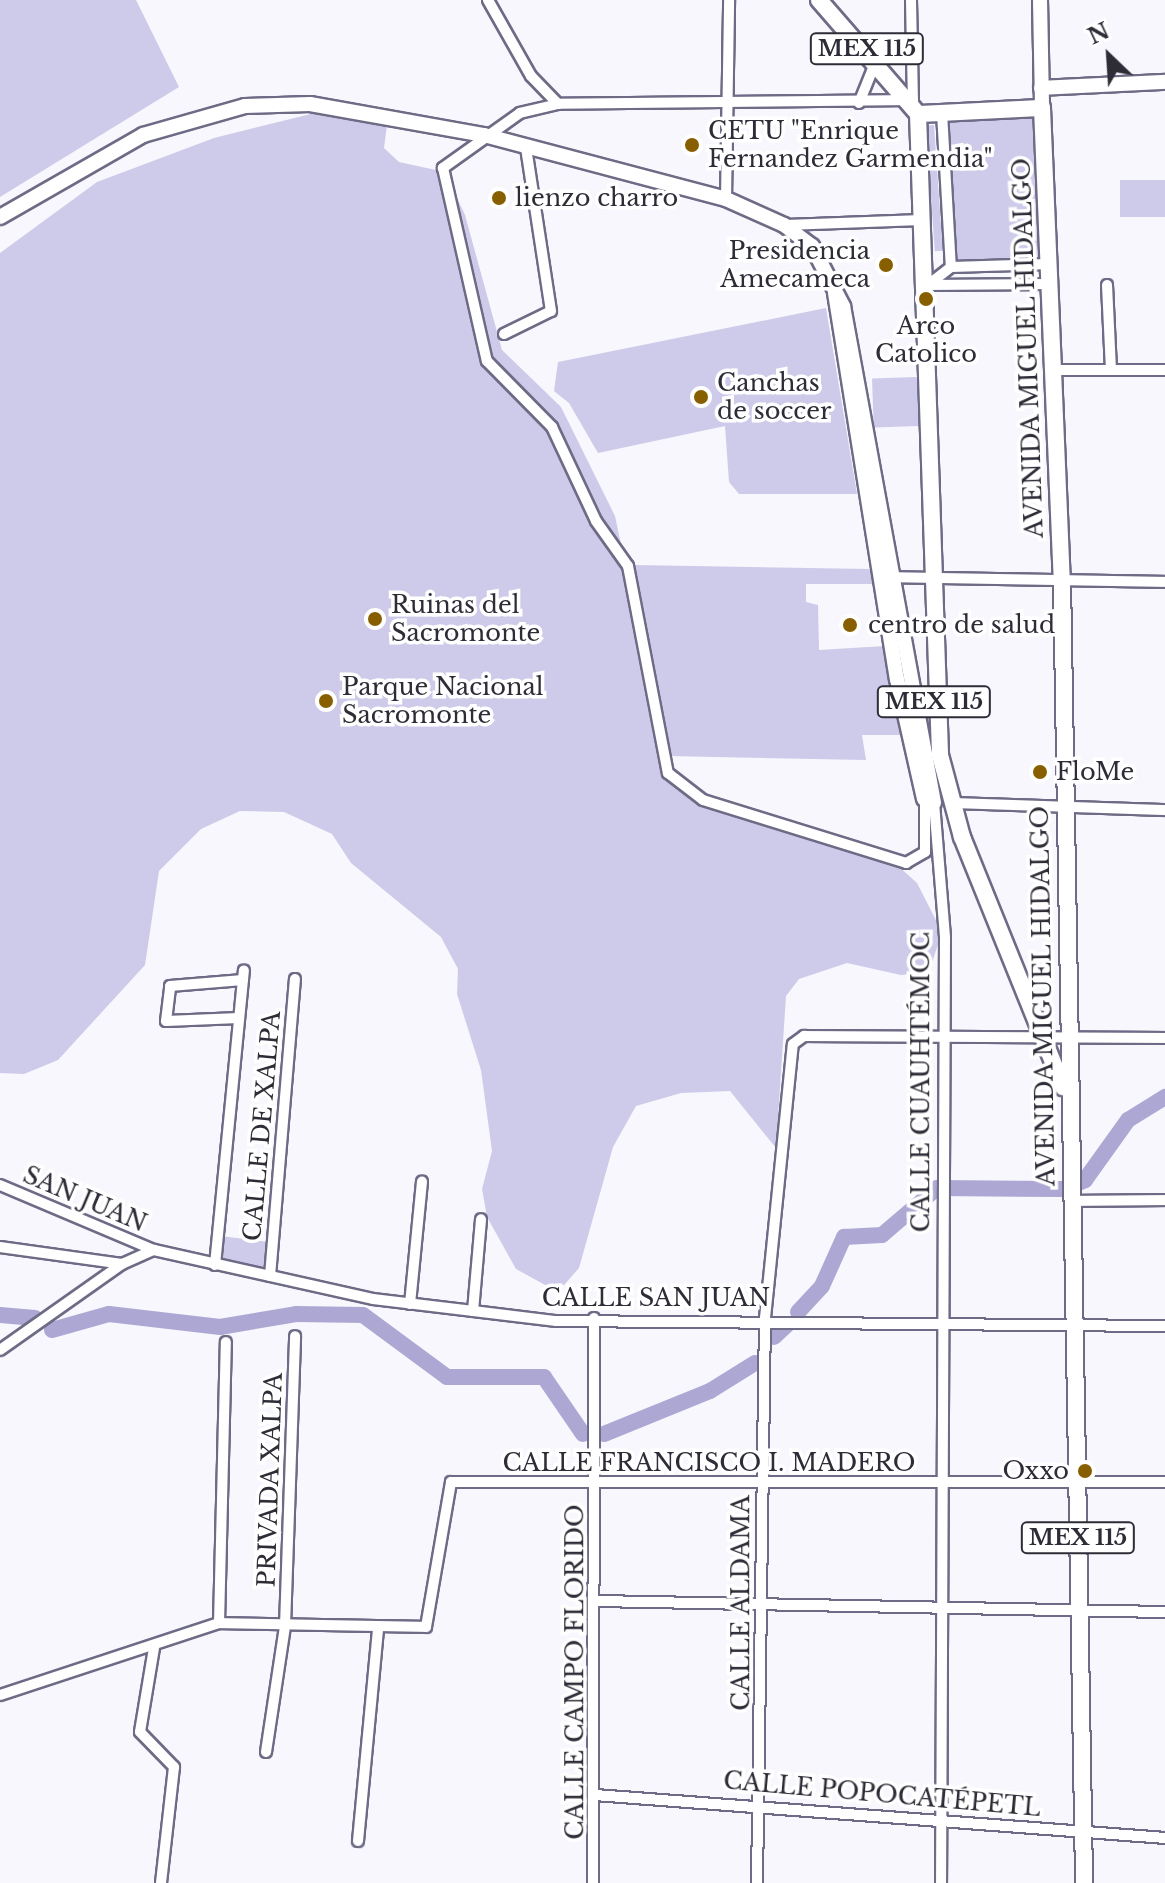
<!DOCTYPE html>
<meta charset="utf-8">
<style>
body{margin:0}
#map{position:relative;width:1165px;height:1883px;overflow:hidden;background:#f7f7fd;font-family:"Libre Baskerville",serif}
div>[style]{position:absolute}
.green>*{inset:0;background:#cdcbe9;transform-origin:0 0}
.river>*{height:16px;margin:-8px;padding:0 8px;transform-origin:8px;border-radius:8px;background:#aca8d3}
.roads{filter:drop-shadow(2px 0 #6d6b85) drop-shadow(-2px 0 #6d6b85) drop-shadow(0 2px #6d6b85) drop-shadow(0 -2px #6d6b85)}
.street>*{height:10px;margin:-5px;padding:0 5px;transform-origin:5px;border-radius:5px;background:#fff}
.secondary>*{height:14px;margin:-7px;padding:0 7px;transform-origin:7px;border-radius:7px;background:#fff}
.primary>*{height:16px;margin:-8px;padding:0 8px;transform-origin:8px;border-radius:8px;background:#fff}
.dots>*{width:22px;height:22px;translate:-50% -50%;box-sizing:border-box;border:4px solid #fff;border-radius:50%}
span{translate:-50% -50%;white-space:nowrap;text-align:center;line-height:1.15;-webkit-text-stroke:7px #fff;paint-order:stroke}
.shield-label span{padding:2px 6px;background:#fff;border:2px solid;border-radius:6px;-webkit-text-stroke-width:0}
.shield-label{font-size:22px;color:#2d2c37;font-weight:700}
.poi-label{font-size:24px;color:#2d2c37}
.left{translate:0 -50%;text-align:left}
.right{translate:-100% -50%;text-align:right}
.street-label{font-size:24px;color:#2d2c37}
.north{position:absolute;left:1069px;top:16px;width:80px;height:80px;-webkit-text-stroke:6px #fff;paint-order:stroke;rotate:335deg;font-size:22px;font-weight:700;line-height:32px;text-align:center;color:#2d2c37}
.north::after{content:'';display:block;margin:auto;width:28px;height:36px;background:#2d2c37;clip-path:polygon(50% 0,100% 100%,50% 72%,0 100%)}
</style>
<div id="map">
<div class="green">
<i style="clip-path:polygon(0 0,136px 0,179px 87px,0 197px)"></i>
<i style="clip-path:polygon(331px 109px,387px 125px,384px 148px,399px 162px,445px 172px,465px 215px,502px 350px,561px 407px,615px 516px,669px 771px,697px 795px,896px 864px,917px 883px,942px 932px,929px 972px,901px 975px,847px 963px,799px 979px,786px 996px,776px 1148px,730px 1091px,681px 1093px,636px 1106px,613px 1147px,579px 1268px,564px 1285px,547px 1286px,516px 1269px,487px 1217px,482px 1189px,492px 1151px,481px 1070px,457px 994px,458px 969px,441px 937px,351px 863px,332px 834px,284px 812px,240px 811px,201px 829px,159px 871px,145px 965px,58px 1060px,24px 1074px,0 1073px,0 253px,97px 182px,214px 138px)"></i>
<i style="left:1037px;top:115px;width:146px;height:88px;rotate:87deg"></i>
<i style="left:934px;top:125px;width:126px;height:8px;rotate:86deg"></i>
<i style="left:1165px;top:180px;width:37px;height:45px;rotate:90deg"></i>
<i style="clip-path:polygon(826px 308px,857px 494px,739px 494px,729px 482px,725px 426px,598px 453px,569px 403px,554px 391px,558px 362px)"></i>
<i style="left:917px;top:377px;width:49px;height:45px;rotate:88deg"></i>
<i style="clip-path:polygon(634px 565px,870px 569px,875px 584px,806px 584px,806px 602px,818px 605px,819px 650px,885px 646px,902px 735px,862px 735px,866px 760px,668px 756px)"></i>
<i style="clip-path:polygon(221px 1236px,269px 1242px,268px 1272px,218px 1260px)"></i>
</div>
<div class="river">
<i style="left:798px;top:1312px;width:35px;rotate:-47deg"></i>
<i style="left:822px;top:1286px;width:54px;rotate:-65.8deg"></i>
<i style="left:844px;top:1237px;width:38px;rotate:-3deg"></i>
<i style="left:882px;top:1235px;width:72px;rotate:-40.5deg"></i>
<i style="left:937px;top:1188px;width:127px;rotate:0.5deg"></i>
<i style="left:1064px;top:1189px;width:23px;rotate:-23deg"></i>
<i style="left:1085px;top:1180px;width:74px;rotate:-54.4deg"></i>
<i style="left:1128px;top:1120px;width:44px;rotate:-31.9deg"></i>
<i style="left:0;top:1315px;width:35px;rotate:5deg"></i>
<i style="left:52px;top:1330px;width:59px;rotate:-15.7deg"></i>
<i style="left:109px;top:1314px;width:112px;rotate:6.7deg"></i>
<i style="left:220px;top:1327px;width:77px;rotate:-9.7deg"></i>
<i style="left:296px;top:1314px;width:67px;rotate:0.9deg"></i>
<i style="left:363px;top:1315px;width:104px;rotate:36.4deg"></i>
<i style="left:447px;top:1377px;width:97px"></i>
<i style="left:544px;top:1377px;width:69px;rotate:55.6deg"></i>
<i style="left:774px;top:1337px;width:18px;rotate:-43deg"></i>
<i style="left:604px;top:1434px;width:114px;rotate:-22.1deg"></i>
<i style="left:710px;top:1391px;width:53px;rotate:-31.9deg"></i>
</div>
<div class="roads">
<div class="street">
<i style="left:488px;top:0;width:87px;rotate:60.5deg"></i>
<i style="left:531px;top:76px;width:39px;rotate:46deg"></i>
<i style="left:911px;top:0;width:100px;rotate:88.9deg"></i>
<i style="left:913px;top:100px;width:355px;rotate:179.4deg"></i>
<i style="left:558px;top:104px;width:39px;rotate:167deg"></i>
<i style="left:520px;top:113px;width:95px;rotate:144.5deg"></i>
<i style="left:443px;top:168px;width:198px;rotate:77.2deg"></i>
<i style="left:487px;top:361px;width:93px;rotate:45.4deg"></i>
<i style="left:552px;top:427px;width:104px;rotate:64.9deg"></i>
<i style="left:596px;top:521px;width:55px;rotate:54.6deg"></i>
<i style="left:628px;top:566px;width:211px;rotate:79.1deg"></i>
<i style="left:668px;top:773px;width:44px;rotate:37.6deg"></i>
<i style="left:703px;top:800px;width:213px;rotate:17.2deg"></i>
<i style="left:906px;top:863px;width:22px;rotate:-30deg"></i>
<i style="left:925px;top:852px;width:50px;rotate:-90deg"></i>
<i style="left:859px;top:103px;width:45px;rotate:-68deg"></i>
<i style="left:942px;top:113px;width:154px;rotate:86.7deg"></i>
<i style="left:726px;top:199px;width:199px;rotate:-89.1deg"></i>
<i style="left:784px;top:225px;width:139px;rotate:-2.1deg"></i>
<i style="left:928px;top:285px;width:29px;rotate:-38deg"></i>
<i style="left:951px;top:267px;width:98px;rotate:-1.8deg"></i>
<i style="left:928px;top:285px;width:122px;rotate:-0.5deg"></i>
<i style="left:1107px;top:285px;width:84px;rotate:87.3deg"></i>
<i style="left:504px;top:334px;width:52px;rotate:-26.1deg"></i>
<i style="left:551px;top:311px;width:166px;rotate:-98.7deg"></i>
<i style="left:1053px;top:370px;width:112px"></i>
<i style="left:887px;top:577px;width:278px;rotate:1deg"></i>
<i style="left:934px;top:803px;width:135px;rotate:85.3deg"></i>
<i style="left:945px;top:938px;width:945px;rotate:90.24deg"></i>
<i style="left:951px;top:803px;width:214px;rotate:1.9deg"></i>
<i style="left:239px;top:1018px;width:73px;rotate:177.6deg"></i>
<i style="left:166px;top:1021px;width:35px;rotate:-83deg"></i>
<i style="left:170px;top:986px;width:73px;rotate:-4.7deg"></i>
<i style="left:0;top:1185px;width:167px;rotate:22.9deg"></i>
<i style="left:154px;top:1250px;width:224px;rotate:12.6deg"></i>
<i style="left:373px;top:1299px;width:101px;rotate:6.8deg"></i>
<i style="left:473px;top:1311px;width:84px;rotate:6.9deg"></i>
<i style="left:556px;top:1321px;width:609px;rotate:0.47deg"></i>
<i style="left:1071px;top:1201px;width:94px;rotate:-0.6deg"></i>
<i style="left:0;top:1247px;width:123px;rotate:7.9deg"></i>
<i style="left:122px;top:1264px;width:35px;rotate:-24deg"></i>
<i style="left:215px;top:1265px;width:296px;rotate:-84.4deg"></i>
<i style="left:270px;top:1276px;width:298px;rotate:-85.2deg"></i>
<i style="left:410px;top:1304px;width:123px;rotate:-84.4deg"></i>
<i style="left:473px;top:1311px;width:92px;rotate:-85deg"></i>
<i style="left:0;top:1350px;width:149px;rotate:-35.2deg"></i>
<i style="left:596px;top:1601px;width:569px;rotate:1.11deg"></i>
<i style="left:219px;top:1623px;width:281px;rotate:-88.6deg"></i>
<i style="left:154px;top:1648px;width:85px;rotate:99.5deg"></i>
<i style="left:140px;top:1732px;width:49px;rotate:45.8deg"></i>
<i style="left:174px;top:1767px;width:117px;rotate:96.4deg"></i>
<i style="left:0;top:1695px;width:231px;rotate:-18.2deg"></i>
<i style="left:219px;top:1623px;width:207px;rotate:1.1deg"></i>
<i style="left:426px;top:1627px;width:147px;rotate:-80.2deg"></i>
<i style="left:451px;top:1482px;width:714px"></i>
<i style="left:266px;top:1752px;width:127px;rotate:-81.4deg"></i>
<i style="left:285px;top:1626px;width:290px;rotate:-88deg"></i>
<i style="left:595px;top:1795px;width:572px;rotate:4.31deg"></i>
<i style="left:358px;top:1841px;width:213px;rotate:-84.6deg"></i>
<i style="left:593px;top:1883px;width:565px;rotate:-89.9deg"></i>
<i style="left:757px;top:1883px;width:565px;rotate:-89.19deg"></i>
<i style="left:765px;top:1318px;width:275px;rotate:-84.2deg"></i>
<i style="left:793px;top:1044px;width:14px;rotate:-36deg"></i>
<i style="left:804px;top:1036px;width:361px;rotate:0.3deg"></i>
</div>
<div class="secondary">
<i style="left:1040px;top:0;width:108px;rotate:88.9deg"></i>
<i style="left:1041px;top:88px;width:124px;rotate:-2.8deg"></i>
<i style="left:0;top:217px;width:165px;rotate:-29.8deg"></i>
<i style="left:143px;top:135px;width:106px;rotate:-15.9deg"></i>
<i style="left:245px;top:106px;width:65px;rotate:-1.8deg"></i>
<i style="left:310px;top:104px;width:177px;rotate:10.1deg"></i>
<i style="left:484px;top:135px;width:250px;rotate:14.8deg"></i>
<i style="left:726px;top:199px;width:64px;rotate:24.1deg"></i>
<i style="left:784px;top:225px;width:35px;rotate:37deg"></i>
<i style="left:812px;top:246px;width:68px;rotate:62.7deg"></i>
<i style="left:843px;top:306px;width:505px;rotate:79.62deg"></i>
<i style="left:835px;top:293px;width:391px;rotate:80.9deg"></i>
<i style="left:897px;top:679px;width:123px;rotate:77.3deg"></i>
</div>
<div class="primary">
<i style="left:819px;top:0;width:151px;rotate:49deg"></i>
<i style="left:918px;top:114px;width:641px;rotate:88.03deg"></i>
<i style="left:940px;top:755px;width:85px;rotate:75deg"></i>
<i style="left:962px;top:837px;width:270px;rotate:68deg"></i>
<i style="left:918px;top:114px;width:124px;rotate:-2.8deg"></i>
<i style="left:1042px;top:108px;width:471px;rotate:87.6deg"></i>
<i style="left:1062px;top:579px;width:1304px;rotate:89.03deg"></i>
</div>
</div>
<div class="dots">
<i style="left:692px;top:145px;background:#885f00"></i>
<i style="left:499px;top:198px;background:#885f00"></i>
<i style="left:886px;top:265px;background:#885f00"></i>
<i style="left:926px;top:299px;background:#885f00"></i>
<i style="left:701px;top:397px;background:#885f00"></i>
<i style="left:375px;top:619px;background:#885f00"></i>
<i style="left:850px;top:625px;background:#885f00"></i>
<i style="left:326px;top:701px;background:#885f00"></i>
<i style="left:1040px;top:772px;background:#885f00"></i>
<i style="left:1085px;top:1471px;background:#885f00"></i>
</div>
<div class="shield-label">
<span style="left:867px;top:49px">MEX 115</span>
<span style="left:934px;top:702px">MEX 115</span>
<span style="left:1078px;top:1538px">MEX 115</span>
</div>
<div class="poi-label">
<span class="left" style="left:708px;top:145px">CETU "Enrique<br>Fernandez Garmendia"</span>
<span class="left" style="left:515px;top:198px">lienzo charro</span>
<span class="right" style="left:870px;top:265px">Presidencia<br>Amecameca</span>
<span style="left:926px;top:340px">Arco<br>Catolico</span>
<span class="left" style="left:717px;top:397px">Canchas<br>de soccer</span>
<span class="left" style="left:391px;top:619px">Ruinas del<br>Sacromonte</span>
<span class="left" style="left:868px;top:625px">centro de salud</span>
<span class="left" style="left:342px;top:701px">Parque Nacional<br>Sacromonte</span>
<span class="left" style="left:1056px;top:772px">FloMe</span>
<span class="right" style="left:1069px;top:1471px">Oxxo</span>
</div>
<div class="street-label">
<span style="left:1028px;top:348px;rotate:-92deg">AVENIDA MIGUEL HIDALGO</span>
<span style="left:1043px;top:996px;rotate:-91deg">AVENIDA MIGUEL HIDALGO</span>
<span style="left:921px;top:1082px;rotate:-90deg">CALLE CUAUHTÉMOC</span>
<span style="left:262px;top:1126px;rotate:-85deg">CALLE DE XALPA</span>
<span style="left:85px;top:1199px;rotate:23deg">SAN JUAN</span>
<span style="left:656px;top:1298px">CALLE SAN JUAN</span>
<span style="left:709px;top:1463px">CALLE FRANCISCO I. MADERO</span>
<span style="left:270px;top:1480px;rotate:-88deg">PRIVADA XALPA</span>
<span style="left:741px;top:1603px;rotate:-90deg">CALLE ALDAMA</span>
<span style="left:575px;top:1672px;rotate:-90deg">CALLE CAMPO FLORIDO</span>
<span style="left:882px;top:1794px;rotate:5deg">CALLE POPOCATÉPETL</span>
</div>
<div class="north">N</div>
</div>
